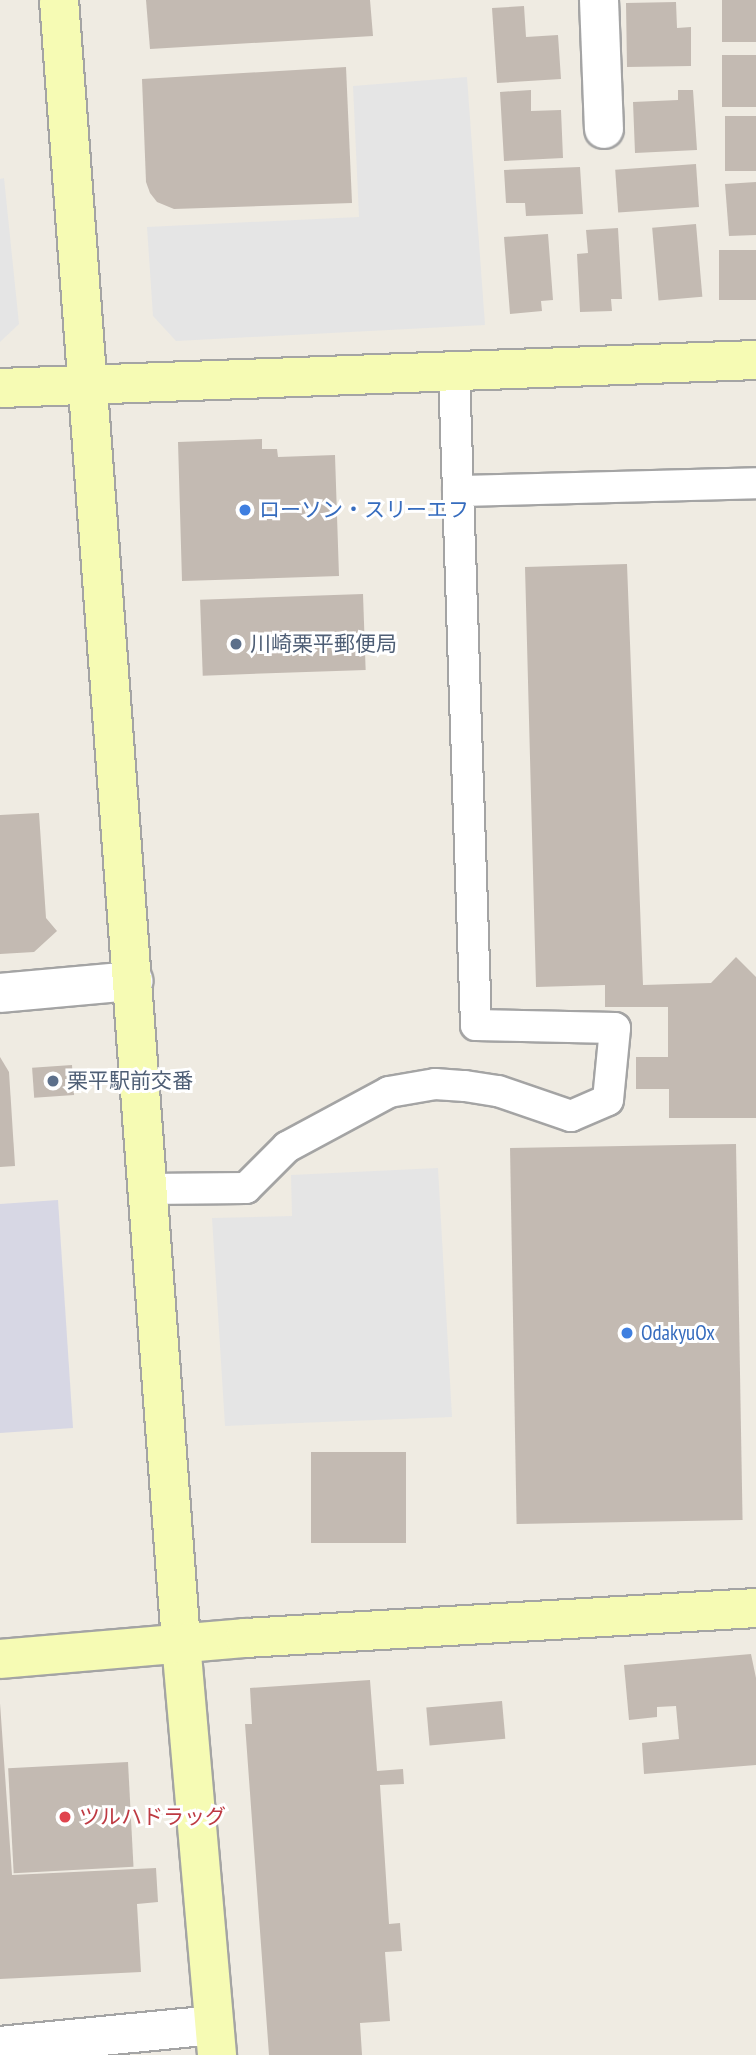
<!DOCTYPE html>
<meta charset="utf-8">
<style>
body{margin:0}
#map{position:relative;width:756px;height:2055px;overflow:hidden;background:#efebe2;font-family:"PT Sans Narrow","Noto Sans JP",sans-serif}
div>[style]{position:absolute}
.parking>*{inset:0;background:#e5e5e5}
.plaza>*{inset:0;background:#d7d7e4}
.building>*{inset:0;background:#c3bab2;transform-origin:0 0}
.roads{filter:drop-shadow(2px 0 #a4a4a4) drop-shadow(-2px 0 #a4a4a4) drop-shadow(0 2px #a4a4a4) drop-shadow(0 -2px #a4a4a4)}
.lane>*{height:30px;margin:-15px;padding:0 15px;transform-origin:15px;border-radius:15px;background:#fff}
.street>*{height:38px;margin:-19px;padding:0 19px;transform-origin:19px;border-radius:19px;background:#fff}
.secondary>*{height:38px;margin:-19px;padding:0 19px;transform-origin:19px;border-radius:19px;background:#f6fbb4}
.dots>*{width:19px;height:19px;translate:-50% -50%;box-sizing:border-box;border:4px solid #fff;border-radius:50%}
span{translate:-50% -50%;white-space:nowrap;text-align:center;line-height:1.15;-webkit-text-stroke:6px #fff;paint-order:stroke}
.shop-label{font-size:21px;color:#366cbe}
.left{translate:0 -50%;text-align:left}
.service-label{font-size:21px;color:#4e5e75}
.health-label{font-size:21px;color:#be3a42}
</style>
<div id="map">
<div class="parking">
<i style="clip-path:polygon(467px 77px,485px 325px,176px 341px,153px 316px,147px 227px,359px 217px,353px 86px)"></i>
<i style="clip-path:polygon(4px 178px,19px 324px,0 342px,0 179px)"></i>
<i style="clip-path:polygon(438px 1168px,452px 1417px,225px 1426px,212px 1218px,292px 1216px,291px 1175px)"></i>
</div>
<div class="plaza">
<i style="clip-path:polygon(58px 1200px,73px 1428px,0 1433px,0 1204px)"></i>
</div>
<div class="building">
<i style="clip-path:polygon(146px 0,370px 0,373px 36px,150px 49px)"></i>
<i style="left:722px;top:0;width:34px;height:42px"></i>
<i style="clip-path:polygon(676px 2px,677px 28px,691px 27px,691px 66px,627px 67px,626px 3px)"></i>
<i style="clip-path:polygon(524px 6px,526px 37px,558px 35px,561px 79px,497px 83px,492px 8px)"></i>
<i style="left:756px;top:55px;width:52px;height:34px;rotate:90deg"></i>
<i style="clip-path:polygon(346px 67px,352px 203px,174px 209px,157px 202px,150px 193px,146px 182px,142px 79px)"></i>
<i style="clip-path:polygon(531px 90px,531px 111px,561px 110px,563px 158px,504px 161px,500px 92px)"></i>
<i style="clip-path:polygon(678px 90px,693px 90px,697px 150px,635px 153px,633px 102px,678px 100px)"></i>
<i style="left:756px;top:116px;width:55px;height:31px;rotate:90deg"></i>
<i style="left:696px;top:164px;width:43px;height:81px;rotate:86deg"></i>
<i style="clip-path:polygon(580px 167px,583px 214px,526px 216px,525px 203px,506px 203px,504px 170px)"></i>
<i style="clip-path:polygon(756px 182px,756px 235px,729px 236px,725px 184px)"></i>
<i style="left:696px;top:224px;width:73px;height:44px;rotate:85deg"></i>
<i style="clip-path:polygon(618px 228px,622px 299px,611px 299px,612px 311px,580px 312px,577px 254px,588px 253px,586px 230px)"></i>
<i style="clip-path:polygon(548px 234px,553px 300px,541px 301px,542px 311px,510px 314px,504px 237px)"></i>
<i style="left:719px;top:250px;width:37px;height:50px"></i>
<i style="clip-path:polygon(262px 439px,262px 449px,277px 449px,278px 457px,335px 455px,339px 576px,182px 581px,178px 442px)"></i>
<i style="clip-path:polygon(627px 564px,643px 985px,711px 983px,736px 957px,756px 977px,756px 1118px,669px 1118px,669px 1089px,636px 1089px,636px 1057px,668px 1057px,668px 1007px,605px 1007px,605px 985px,536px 987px,525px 567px)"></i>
<i style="left:363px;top:594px;width:76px;height:163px;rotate:88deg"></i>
<i style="clip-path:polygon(39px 813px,46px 918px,57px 931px,34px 952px,0 954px,0 815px)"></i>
<i style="clip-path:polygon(0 1057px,9px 1072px,15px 1166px,0 1167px)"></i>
<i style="left:72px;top:1065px;width:30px;height:40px;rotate:86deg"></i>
<i style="left:736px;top:1144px;width:376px;height:226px;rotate:89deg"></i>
<i style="left:311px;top:1452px;width:95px;height:91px"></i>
<i style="clip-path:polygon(751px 1654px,756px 1678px,756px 1765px,644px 1774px,642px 1743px,679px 1739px,676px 1706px,657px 1707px,657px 1717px,629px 1720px,624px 1665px)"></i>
<i style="clip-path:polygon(370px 1680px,377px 1771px,403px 1769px,404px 1784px,380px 1785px,389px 1924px,400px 1923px,402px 1951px,385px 1952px,390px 2021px,360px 2023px,362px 2055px,269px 2055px,245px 1724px,252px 1724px,250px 1688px)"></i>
<i style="left:502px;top:1701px;width:38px;height:76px;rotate:85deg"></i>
<i style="clip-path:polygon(0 1703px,12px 1875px,156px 1868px,158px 1902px,137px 1904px,141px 1972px,0 1979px)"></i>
<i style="left:128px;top:1762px;width:105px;height:120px;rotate:87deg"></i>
</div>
<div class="roads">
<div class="lane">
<i style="left:458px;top:491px;width:298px;rotate:-1.5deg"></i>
<i style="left:148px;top:1189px;width:98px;rotate:-0.6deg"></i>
<i style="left:246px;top:1188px;width:58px;rotate:-45deg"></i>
<i style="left:287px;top:1147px;width:116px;rotate:-28.3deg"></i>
<i style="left:389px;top:1092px;width:47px;rotate:-9.9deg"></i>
<i style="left:435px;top:1084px;width:30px;rotate:4deg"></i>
<i style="left:465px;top:1086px;width:33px;rotate:9deg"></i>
<i style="left:498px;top:1091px;width:77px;rotate:18.9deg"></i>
<i style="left:571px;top:1116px;width:40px;rotate:-23.4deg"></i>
<i style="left:608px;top:1100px;width:72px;rotate:-84.4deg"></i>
<i style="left:615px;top:1028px;width:139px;rotate:-178.8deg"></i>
<i style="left:476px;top:1025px;width:653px;rotate:-91.93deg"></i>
</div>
<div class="street">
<i style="left:599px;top:0;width:129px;rotate:87.8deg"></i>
<i style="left:0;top:993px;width:134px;rotate:-5.2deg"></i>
<i style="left:0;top:2046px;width:215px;rotate:-5.6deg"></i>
</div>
<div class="secondary">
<i style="left:59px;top:0;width:1648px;rotate:85.75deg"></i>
<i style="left:181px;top:1643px;width:414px;rotate:85deg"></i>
<i style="left:0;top:388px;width:757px;rotate:-2.12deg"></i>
<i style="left:0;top:1659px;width:246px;rotate:-4.9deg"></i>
<i style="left:245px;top:1638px;width:512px;rotate:-3.36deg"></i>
</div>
</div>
<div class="dots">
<i style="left:245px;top:510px;background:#3f7fe0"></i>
<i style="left:236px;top:644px;background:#5c6f8a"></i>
<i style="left:53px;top:1081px;background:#5c6f8a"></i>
<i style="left:627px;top:1333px;background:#3f7fe0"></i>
<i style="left:65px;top:1817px;background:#e0444e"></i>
</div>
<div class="shop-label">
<span class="left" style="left:259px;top:510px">ローソン・スリーエフ</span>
<span class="left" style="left:641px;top:1333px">OdakyuOx</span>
</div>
<div class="service-label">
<span class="left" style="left:250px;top:644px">川崎栗平郵便局</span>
<span class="left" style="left:67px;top:1081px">栗平駅前交番</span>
</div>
<div class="health-label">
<span class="left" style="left:79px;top:1817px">ツルハドラッグ</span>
</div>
</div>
